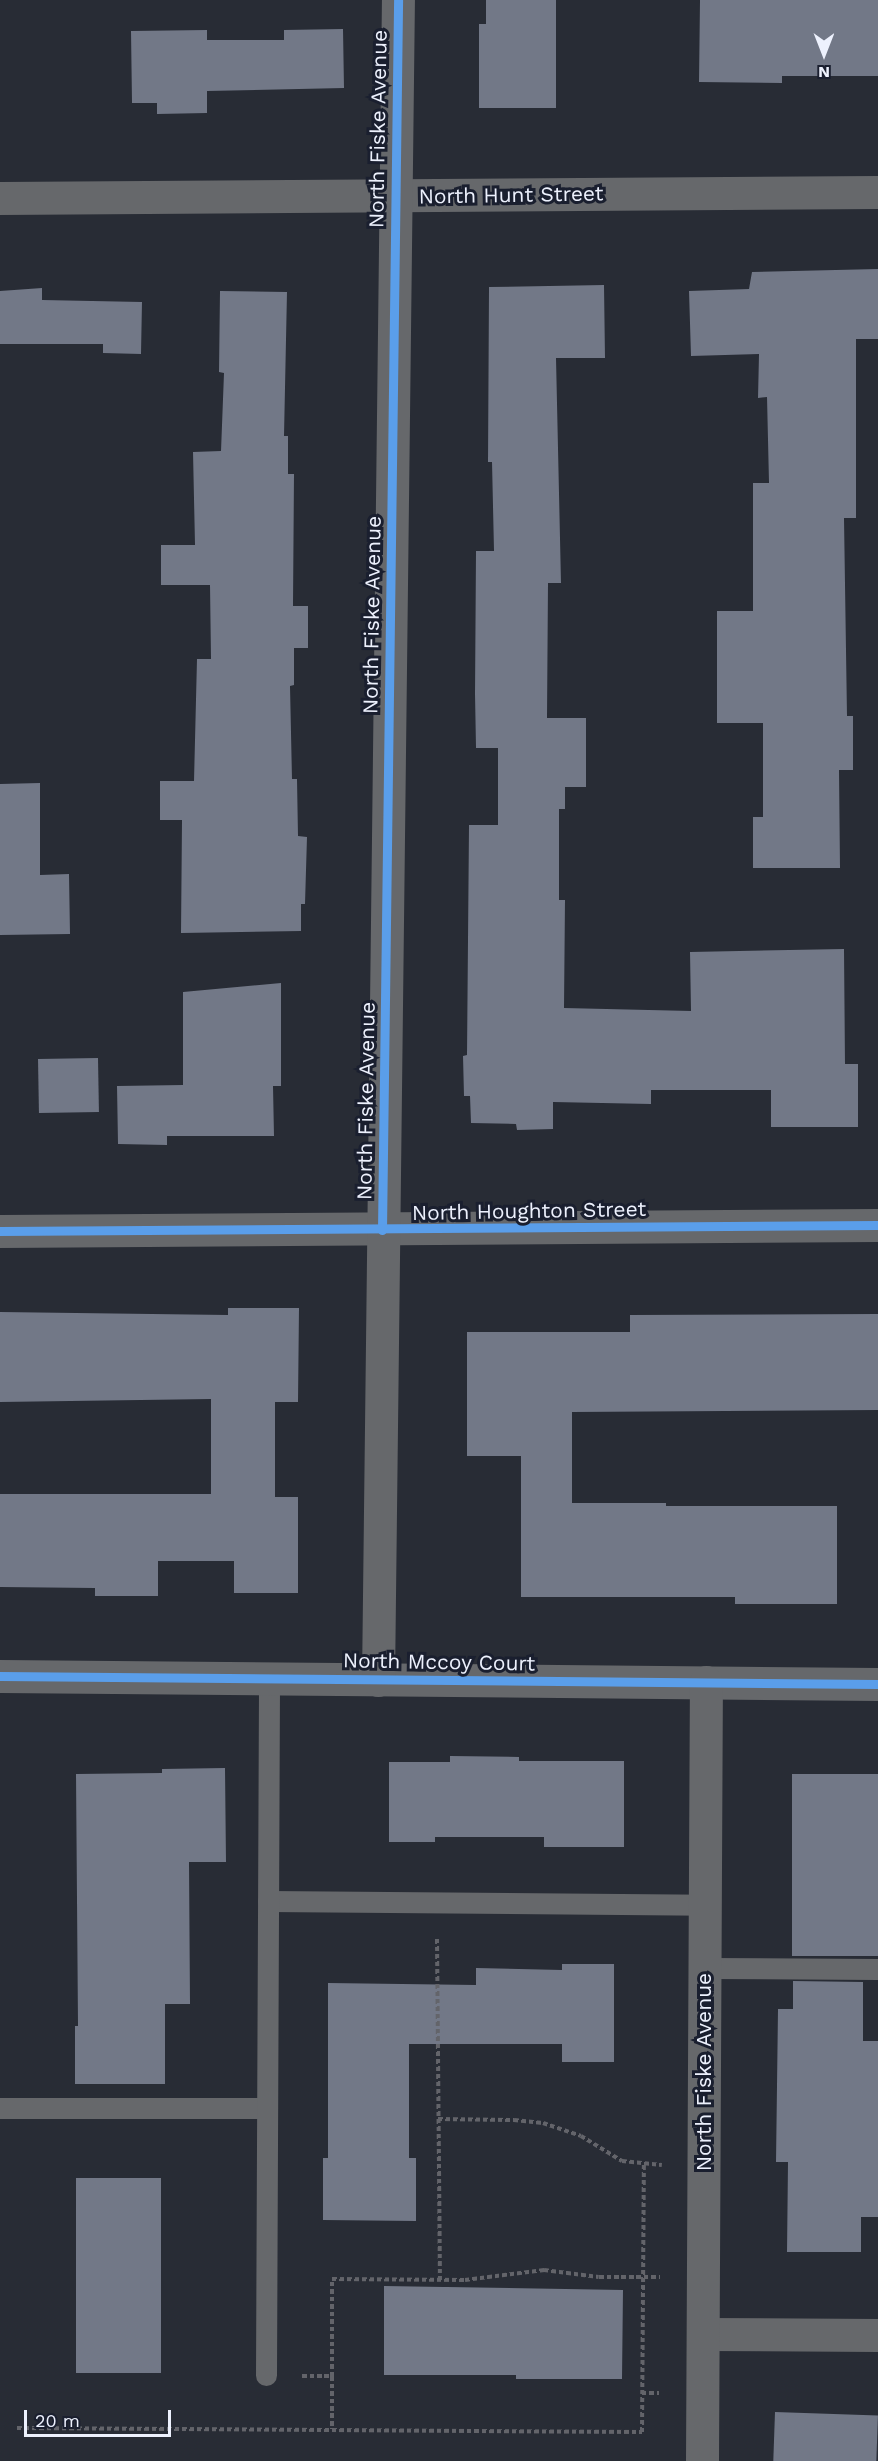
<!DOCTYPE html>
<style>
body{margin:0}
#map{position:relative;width:878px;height:2461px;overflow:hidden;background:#282c35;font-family:"Work Sans",sans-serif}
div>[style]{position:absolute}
.building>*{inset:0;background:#727887;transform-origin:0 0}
.path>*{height:4px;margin-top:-2px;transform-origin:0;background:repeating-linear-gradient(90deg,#63646a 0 4.5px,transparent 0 7.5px)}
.service>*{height:21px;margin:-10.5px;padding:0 10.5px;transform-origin:10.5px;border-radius:10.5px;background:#66686b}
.minor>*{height:33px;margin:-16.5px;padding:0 16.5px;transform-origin:16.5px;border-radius:16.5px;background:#66686b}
.cycleway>*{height:9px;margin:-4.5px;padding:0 4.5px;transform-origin:4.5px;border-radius:4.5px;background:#5a9eea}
span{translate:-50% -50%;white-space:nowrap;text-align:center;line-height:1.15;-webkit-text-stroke:6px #1a1f2f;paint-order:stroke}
.street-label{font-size:21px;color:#edf1fd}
.north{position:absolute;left:794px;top:24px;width:60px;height:60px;-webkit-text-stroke:4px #1a1f2f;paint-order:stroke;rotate:180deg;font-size:16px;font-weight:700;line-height:24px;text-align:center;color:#edf1fd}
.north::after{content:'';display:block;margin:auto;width:21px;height:27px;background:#edf1fd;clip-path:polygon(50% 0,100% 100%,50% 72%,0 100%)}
.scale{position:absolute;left:24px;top:2410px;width:147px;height:27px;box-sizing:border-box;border:3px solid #edf1fd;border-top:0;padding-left:8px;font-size:18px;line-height:21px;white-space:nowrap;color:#edf1fd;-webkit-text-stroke:4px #1a1f2f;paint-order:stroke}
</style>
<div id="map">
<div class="building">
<i style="clip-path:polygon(486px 0,556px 0,556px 108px,479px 108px,479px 24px,486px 24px)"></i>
<i style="clip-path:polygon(700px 0,878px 0,878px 76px,782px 76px,782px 83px,699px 82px)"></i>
<i style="clip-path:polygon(343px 29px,344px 88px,207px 91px,207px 113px,157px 114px,157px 103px,132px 103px,131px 31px,207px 30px,207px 40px,284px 40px,284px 30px)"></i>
<i style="clip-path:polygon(878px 269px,878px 339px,856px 339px,856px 518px,844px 518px,847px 716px,853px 716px,853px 770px,839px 770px,840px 868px,753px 868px,753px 817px,763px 817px,763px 723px,717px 723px,717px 611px,753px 611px,753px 483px,769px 483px,767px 397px,758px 398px,759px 354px,691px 356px,689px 291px,749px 289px,752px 272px)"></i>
<i style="clip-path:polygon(604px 285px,605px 358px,556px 358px,561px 583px,548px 583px,547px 718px,586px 718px,586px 787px,565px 787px,565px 809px,559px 809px,559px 900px,565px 900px,564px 1008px,691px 1011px,690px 952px,844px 949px,845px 1064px,858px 1064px,858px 1127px,771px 1127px,771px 1090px,651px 1090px,651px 1104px,553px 1102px,553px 1129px,517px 1130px,516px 1124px,471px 1123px,470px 1096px,464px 1096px,463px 1056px,467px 1055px,469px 825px,498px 825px,498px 748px,476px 748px,475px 694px,476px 551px,494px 551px,492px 462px,488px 462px,489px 287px)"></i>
<i style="clip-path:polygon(42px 288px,42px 300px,142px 302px,141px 354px,103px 353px,103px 344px,0 344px,0 291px)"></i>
<i style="clip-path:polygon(220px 291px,287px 292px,284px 436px,288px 436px,288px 474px,294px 474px,293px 606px,308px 606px,308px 648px,294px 648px,294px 685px,290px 686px,292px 779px,297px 779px,298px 836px,307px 837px,305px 904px,301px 904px,301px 931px,181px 933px,182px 820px,160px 820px,160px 781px,194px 781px,197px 659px,211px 659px,210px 585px,161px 585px,161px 545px,195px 545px,193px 452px,221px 451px,224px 373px,219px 372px)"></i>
<i style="clip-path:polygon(40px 783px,40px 875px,69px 874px,70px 934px,0 935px,0 784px)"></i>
<i style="clip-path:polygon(281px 983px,281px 1086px,273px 1086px,274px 1136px,167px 1136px,167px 1145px,118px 1144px,117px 1086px,183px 1085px,183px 992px)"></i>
<i style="left:98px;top:1058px;width:54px;height:60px;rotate:89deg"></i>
<i style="clip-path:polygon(228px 1308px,299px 1308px,298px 1402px,275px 1402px,275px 1497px,298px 1497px,298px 1593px,234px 1593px,234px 1561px,158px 1561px,158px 1596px,95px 1596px,95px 1588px,0 1587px,0 1494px,211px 1494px,211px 1399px,0 1402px,0 1312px,228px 1315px)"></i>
<i style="clip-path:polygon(878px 1314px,878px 1410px,572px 1412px,572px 1503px,666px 1503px,666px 1506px,837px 1506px,837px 1604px,735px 1604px,735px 1597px,521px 1597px,521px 1456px,467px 1456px,467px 1332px,630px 1332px,630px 1315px)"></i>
<i style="clip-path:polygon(450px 1756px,519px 1757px,519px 1761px,624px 1761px,624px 1847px,544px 1847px,544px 1837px,435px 1837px,435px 1842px,389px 1842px,389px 1762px,450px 1762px)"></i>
<i style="clip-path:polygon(225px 1768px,226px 1862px,189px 1862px,190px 2004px,165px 2004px,165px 2084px,75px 2084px,75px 2026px,78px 2026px,76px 1774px,162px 1773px,162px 1769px)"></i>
<i style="left:792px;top:1774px;width:86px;height:182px"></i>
<i style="clip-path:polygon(562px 1964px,614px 1964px,614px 2062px,562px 2062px,562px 2044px,409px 2044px,409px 2158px,416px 2158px,416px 2221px,323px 2220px,323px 2158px,328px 2158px,328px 1983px,476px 1985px,476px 1968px,562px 1970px)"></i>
<i style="clip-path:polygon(793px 1981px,863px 1982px,863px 2041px,878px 2041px,878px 2217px,861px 2217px,861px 2252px,787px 2252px,788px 2162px,776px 2162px,778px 2009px,793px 2009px)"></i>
<i style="left:76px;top:2178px;width:85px;height:195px"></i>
<i style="clip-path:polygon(384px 2286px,623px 2290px,622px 2379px,516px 2379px,516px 2375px,384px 2375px)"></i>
<i style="left:775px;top:2412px;width:103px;height:49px;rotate:2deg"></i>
</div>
<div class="path">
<i style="left:437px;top:1939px;width:341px;rotate:89.5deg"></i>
<i style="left:438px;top:2119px;width:76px;rotate:0.8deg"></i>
<i style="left:514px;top:2120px;width:29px;rotate:6deg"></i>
<i style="left:543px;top:2123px;width:40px;rotate:18.9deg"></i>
<i style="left:581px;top:2136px;width:48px;rotate:31.4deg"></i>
<i style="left:622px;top:2161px;width:40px;rotate:5.7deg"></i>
<i style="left:302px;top:2376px;width:30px"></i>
<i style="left:332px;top:2376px;width:53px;rotate:90deg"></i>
<i style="left:332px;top:2376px;width:97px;rotate:-90deg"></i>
<i style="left:332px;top:2279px;width:133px;rotate:0.4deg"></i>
<i style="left:465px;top:2280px;width:80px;rotate:-7.2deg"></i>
<i style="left:544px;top:2270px;width:55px;rotate:7.3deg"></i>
<i style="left:599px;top:2277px;width:61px"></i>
<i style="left:642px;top:2393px;width:17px"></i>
<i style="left:17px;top:2428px;width:625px;rotate:0.37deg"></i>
<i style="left:642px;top:2432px;width:267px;rotate:-89.6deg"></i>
</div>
<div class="service">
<i style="left:268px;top:1901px;width:437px;rotate:0.5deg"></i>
<i style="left:705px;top:1968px;width:173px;rotate:0.3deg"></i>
<i style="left:0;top:2108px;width:267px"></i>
<i style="left:266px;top:2375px;width:697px;rotate:-89.75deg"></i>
</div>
<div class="minor">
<i style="left:0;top:198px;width:878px;rotate:-0.39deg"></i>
<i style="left:0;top:1231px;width:878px;rotate:-0.39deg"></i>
<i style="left:0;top:1676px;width:878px;rotate:0.52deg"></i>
<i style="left:378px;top:1680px;width:1680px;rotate:-89.32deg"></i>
<i style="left:703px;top:2334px;width:175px;rotate:0.3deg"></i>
<i style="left:702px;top:2461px;width:779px;rotate:-89.71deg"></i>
</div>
<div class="cycleway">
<i style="left:382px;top:1230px;width:1230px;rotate:-89.25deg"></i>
<i style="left:0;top:1231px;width:878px;rotate:-0.39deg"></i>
<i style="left:0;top:1676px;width:878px;rotate:0.52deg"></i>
</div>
<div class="street-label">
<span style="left:378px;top:129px;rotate:-89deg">North Fiske Avenue</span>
<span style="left:511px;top:195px;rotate:-1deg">North Hunt Street</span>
<span style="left:372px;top:615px;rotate:-89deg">North Fiske Avenue</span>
<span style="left:366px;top:1101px;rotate:-89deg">North Fiske Avenue</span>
<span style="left:529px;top:1211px;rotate:-1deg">North Houghton Street</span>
<span style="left:439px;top:1662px;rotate:1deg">North Mccoy Court</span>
<span style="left:704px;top:2072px;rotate:-90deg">North Fiske Avenue</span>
</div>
<div class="north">N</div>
<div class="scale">20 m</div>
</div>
